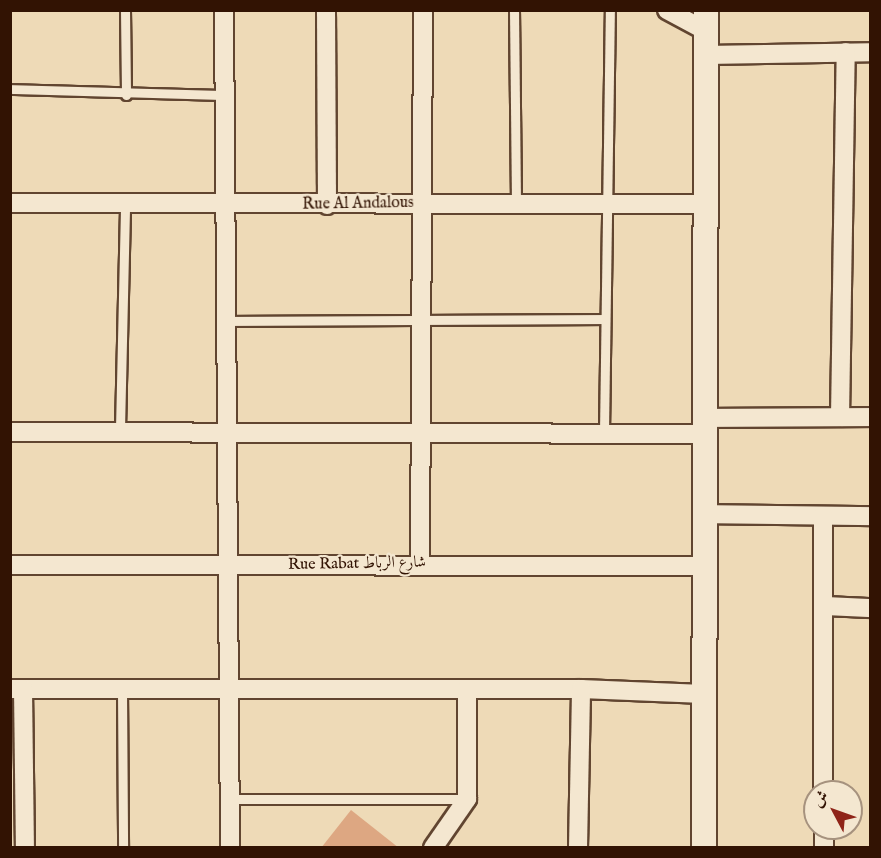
<!DOCTYPE html>
<meta charset="utf-8">
<style>
body{margin:0}
#map{position:relative;width:881px;height:858px;overflow:hidden;background:#eedab7;font-family:"IM FELL English",Amiri,serif}
div>[style]{position:absolute}
.building>*{inset:0;background:#dda782}
.roads{filter:drop-shadow(2px 0 #614530) drop-shadow(-2px 0 #614530) drop-shadow(0 2px #614530) drop-shadow(0 -2px #614530)}
.service>*{height:9px;margin:-4.5px;padding:0 4.5px;transform-origin:4.5px;border-radius:4.5px;background:#f4e7d0}
.minor>*{height:18px;margin:-9px;padding:0 9px;transform-origin:9px;border-radius:9px;background:#f4e7d0}
.tertiary>*{height:24px;margin:-12px;padding:0 12px;transform-origin:12px;border-radius:12px;background:#f4e7d0}
span{translate:-50% -50%;white-space:nowrap;text-align:center;line-height:1.15;-webkit-text-stroke:4.5px #f4e7d0;paint-order:stroke}
.street-label{font-size:16px;color:#321303}
.frame{position:absolute;inset:0;border:12px solid #321303;pointer-events:none}
.north{position:absolute;left:803px;top:780px;width:60px;height:60px;box-sizing:border-box;background:#f4e7d0;border:2px solid #a6927e;border-radius:50%;rotate:311deg;font-size:16px;font-weight:700;line-height:24px;text-align:center;color:#321303}
.north::after{content:'';display:block;margin:auto;width:21px;height:27px;background:#8f2418;clip-path:polygon(50% 0,100% 100%,50% 72%,0 100%)}
</style>
<div id="map">
<div class="building">
<i style="clip-path:polygon(351px 810px,399px 848px,321px 848px)"></i>
</div>
<div class="roads">
<div class="service">
<i style="left:125px;top:10px;width:85px;rotate:89.3deg"></i>
<i style="left:514px;top:10px;width:192px;rotate:89.4deg"></i>
<i style="left:10px;top:89px;width:216px;rotate:1.6deg"></i>
<i style="left:226px;top:321px;width:379px;rotate:-0.3deg"></i>
<i style="left:120px;top:429px;width:224px;rotate:-88.7deg"></i>
<i style="left:604px;top:432px;width:422px;rotate:-89.2deg"></i>
<i style="left:122px;top:691px;width:157px;rotate:89.6deg"></i>
<i style="left:231px;top:799px;width:236px"></i>
</div>
<div class="minor">
<i style="left:224px;top:10px;width:838px;rotate:89.59deg"></i>
<i style="left:326px;top:10px;width:195px;rotate:89.7deg"></i>
<i style="left:667px;top:10px;width:44px;rotate:28.3deg"></i>
<i style="left:706px;top:55px;width:164px;rotate:-1deg"></i>
<i style="left:10px;top:203px;width:696px;rotate:0.08deg"></i>
<i style="left:840px;top:417px;width:365px;rotate:-89.1deg"></i>
<i style="left:705px;top:418px;width:165px;rotate:-0.3deg"></i>
<i style="left:10px;top:432px;width:695px;rotate:0.16deg"></i>
<i style="left:704px;top:514px;width:166px;rotate:0.7deg"></i>
<i style="left:420px;top:563px;width:553px;rotate:-89.69deg"></i>
<i style="left:10px;top:565px;width:694px;rotate:0.08deg"></i>
<i style="left:824px;top:606px;width:46px;rotate:2.5deg"></i>
<i style="left:10px;top:689px;width:571px"></i>
<i style="left:581px;top:689px;width:123px;rotate:2.3deg"></i>
<i style="left:23px;top:689px;width:159px;rotate:89.3deg"></i>
<i style="left:823px;top:792px;width:276px;rotate:-90deg"></i>
<i style="left:824px;top:828px;width:20px;rotate:90deg"></i>
<i style="left:433px;top:848px;width:60px;rotate:-55.2deg"></i>
<i style="left:467px;top:799px;width:110px;rotate:-90deg"></i>
<i style="left:578px;top:848px;width:159px;rotate:-88.9deg"></i>
</div>
<div class="tertiary">
<i style="left:704px;top:848px;width:838px;rotate:-89.86deg"></i>
</div>
</div>
<div class="street-label">
<span style="left:358px;top:204px;rotate:-1deg">Rue Al Andalous</span>
<span style="left:357px;top:564px;rotate:-1deg">Rue Rabat شارع الرباط</span>
</div>
<div class="frame"></div>
<div class="north">ش</div>
</div>
